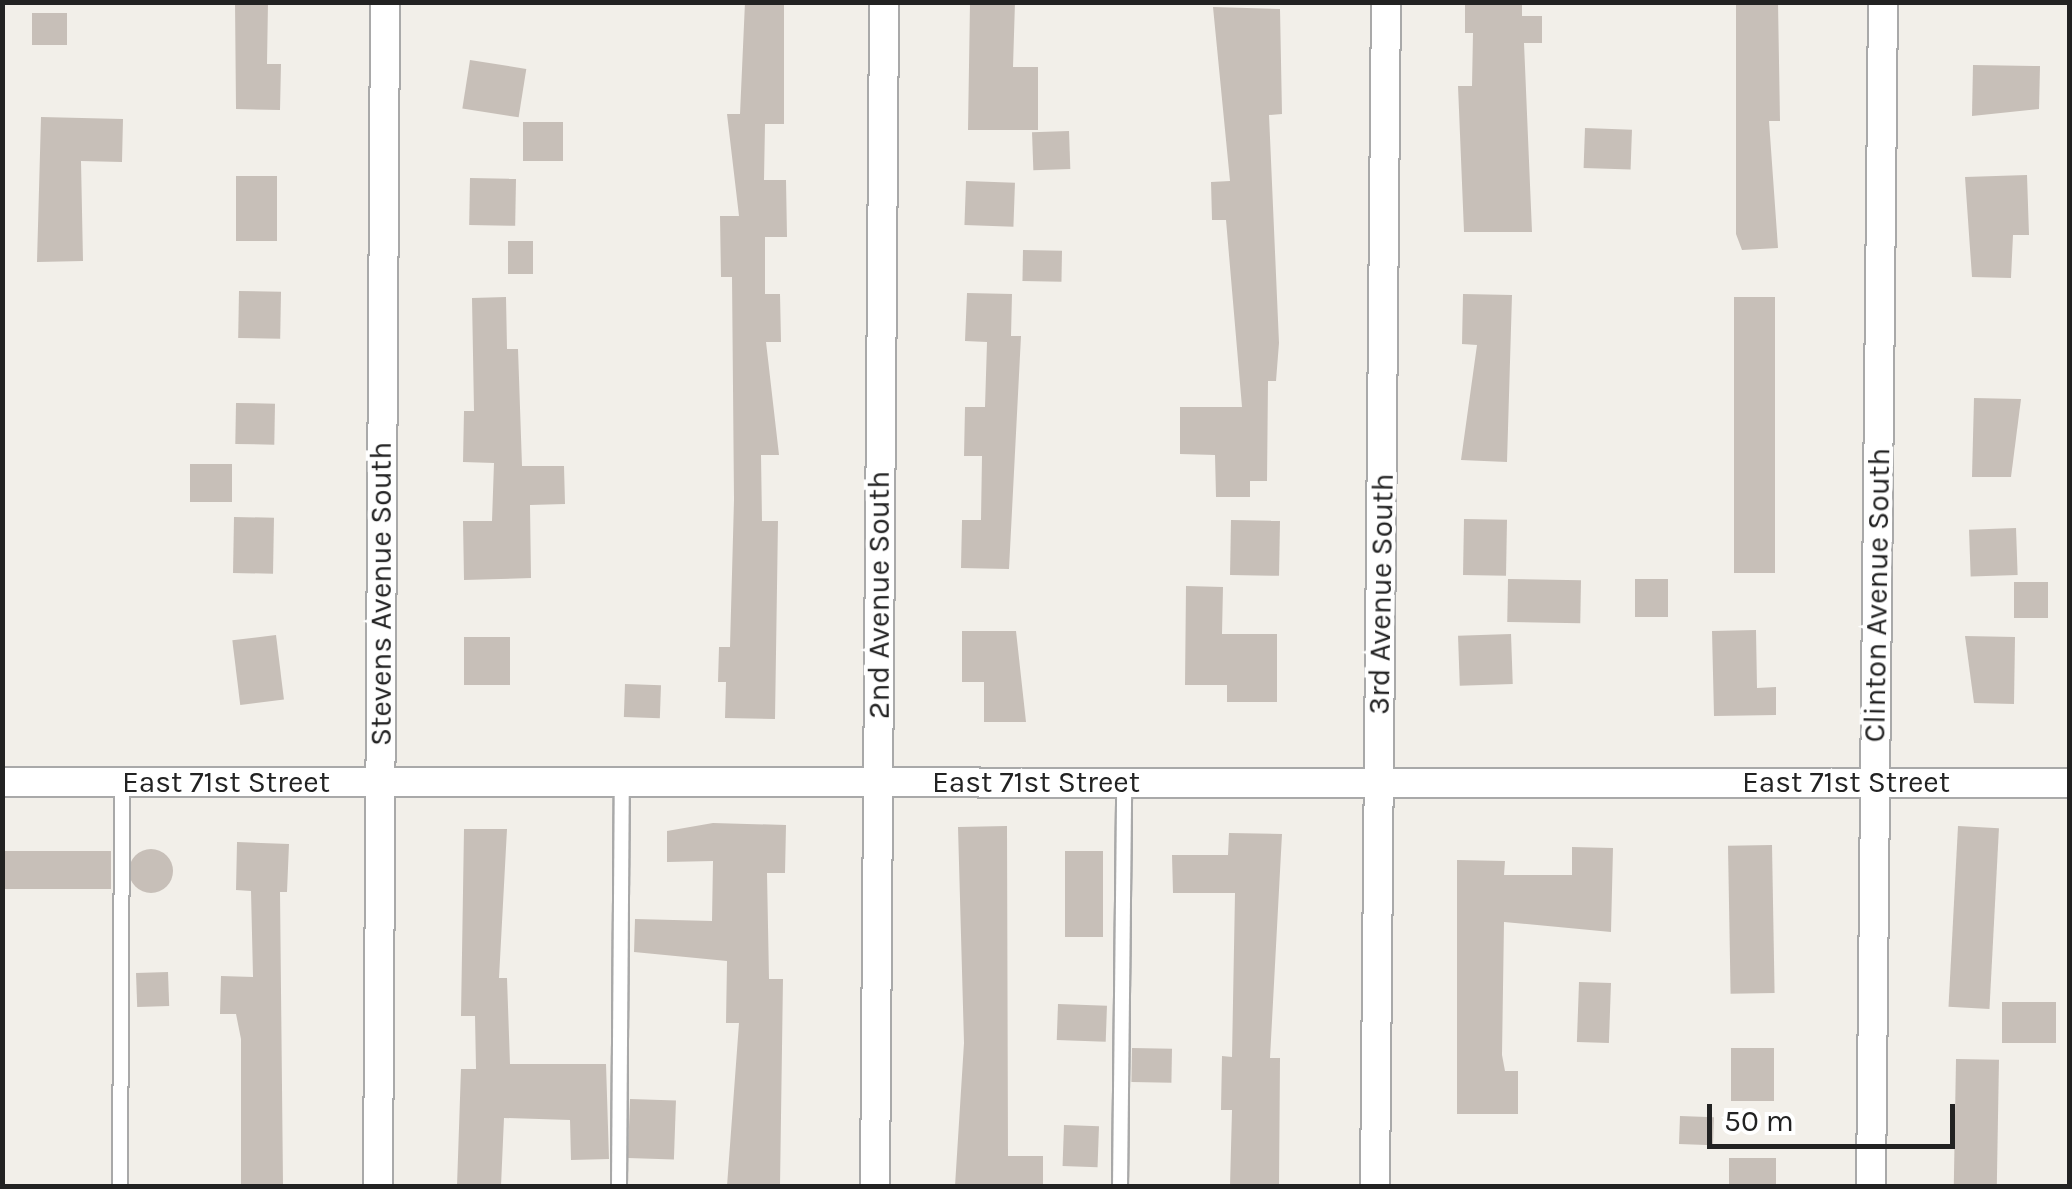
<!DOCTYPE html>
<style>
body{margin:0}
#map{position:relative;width:2072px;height:1189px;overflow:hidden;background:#f2efe9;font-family:Karla,sans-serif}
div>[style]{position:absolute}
.building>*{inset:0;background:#c7bfb8;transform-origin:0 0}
.round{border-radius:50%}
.roads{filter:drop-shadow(2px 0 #a9a9a9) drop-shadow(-2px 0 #a9a9a9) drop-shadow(0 2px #a9a9a9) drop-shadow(0 -2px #a9a9a9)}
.service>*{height:14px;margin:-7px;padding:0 7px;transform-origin:7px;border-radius:7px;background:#fff}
.minor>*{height:28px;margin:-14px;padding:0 14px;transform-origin:14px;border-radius:14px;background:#fff}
span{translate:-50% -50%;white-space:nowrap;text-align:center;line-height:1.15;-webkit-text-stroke:8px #fff;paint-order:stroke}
.street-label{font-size:30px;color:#222}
.frame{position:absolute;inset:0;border:5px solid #222;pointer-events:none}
.scale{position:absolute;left:1707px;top:1104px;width:248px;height:45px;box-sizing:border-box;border:5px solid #222;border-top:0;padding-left:12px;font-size:30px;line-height:35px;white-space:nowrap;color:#222;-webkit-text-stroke:8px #fff;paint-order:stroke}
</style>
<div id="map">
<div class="building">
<i style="clip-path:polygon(235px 2px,268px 2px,267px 64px,281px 64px,280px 110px,236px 109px)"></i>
<i style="clip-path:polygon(745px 2px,784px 2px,784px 124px,765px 124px,764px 180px,786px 180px,787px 237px,765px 237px,765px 294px,780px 294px,781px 342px,766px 342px,779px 455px,761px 455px,762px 521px,778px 521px,775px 719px,725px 718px,726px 682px,718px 682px,719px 647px,730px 647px,734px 500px,732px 277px,721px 277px,720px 216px,739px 216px,727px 114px,740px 114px)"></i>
<i style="clip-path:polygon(970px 2px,1015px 2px,1013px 67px,1038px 67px,1038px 130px,968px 130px)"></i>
<i style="clip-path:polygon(1465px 2px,1522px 2px,1522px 16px,1542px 16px,1542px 43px,1524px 43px,1532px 232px,1464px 232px,1458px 86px,1472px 86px,1473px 33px,1465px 33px)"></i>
<i style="clip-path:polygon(1736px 2px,1778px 2px,1780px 121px,1769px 121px,1778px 248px,1742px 250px,1736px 234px)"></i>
<i style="clip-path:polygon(1213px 7px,1280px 9px,1282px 114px,1269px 115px,1279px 343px,1276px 381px,1268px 381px,1267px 481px,1250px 481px,1250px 497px,1216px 497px,1215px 455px,1180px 454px,1180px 407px,1242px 407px,1226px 220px,1212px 220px,1211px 182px,1230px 181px)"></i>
<i style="left:32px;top:13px;width:35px;height:32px"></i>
<i style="left:470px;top:60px;width:57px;height:49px;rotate:9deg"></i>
<i style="clip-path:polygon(1973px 65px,2040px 66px,2039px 109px,1972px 116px)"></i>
<i style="clip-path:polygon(41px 117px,123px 119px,122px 162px,81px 161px,83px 261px,37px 262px)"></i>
<i style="left:523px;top:122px;width:40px;height:39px"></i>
<i style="left:1585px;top:128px;width:47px;height:40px;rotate:2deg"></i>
<i style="left:1069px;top:131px;width:38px;height:37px;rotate:88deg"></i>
<i style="clip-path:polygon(2027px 175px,2029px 235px,2013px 235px,2011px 278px,1972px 277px,1965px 177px)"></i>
<i style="left:236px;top:176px;width:41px;height:65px"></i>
<i style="left:470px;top:178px;width:46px;height:47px;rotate:1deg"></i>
<i style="left:966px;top:181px;width:49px;height:44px;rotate:2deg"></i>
<i style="left:508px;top:241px;width:25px;height:33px"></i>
<i style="left:1023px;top:250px;width:39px;height:31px;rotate:1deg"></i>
<i style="left:239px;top:291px;width:42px;height:47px;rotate:1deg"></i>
<i style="clip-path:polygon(967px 293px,1012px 294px,1011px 336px,1021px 336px,1009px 569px,961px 568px,962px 520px,981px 520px,982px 456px,964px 456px,965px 407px,985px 407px,987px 342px,965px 341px)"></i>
<i style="clip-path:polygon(1463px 294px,1512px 295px,1507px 462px,1461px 460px,1477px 345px,1462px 344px)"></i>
<i style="clip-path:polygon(506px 297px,507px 349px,518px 349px,522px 466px,564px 466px,565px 504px,530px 505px,531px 578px,464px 580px,463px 521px,492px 521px,494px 463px,463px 462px,464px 411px,474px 411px,472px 298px)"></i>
<i style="left:1734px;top:297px;width:41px;height:276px"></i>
<i style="clip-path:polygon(1974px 398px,2021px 399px,2011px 477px,1972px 477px)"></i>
<i style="left:236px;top:403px;width:39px;height:41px;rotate:1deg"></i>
<i style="left:232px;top:464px;width:38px;height:42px;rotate:90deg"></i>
<i style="left:234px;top:517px;width:40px;height:56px;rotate:1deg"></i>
<i style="left:1464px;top:519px;width:43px;height:56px;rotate:1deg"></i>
<i style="left:1231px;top:520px;width:49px;height:55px;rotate:1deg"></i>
<i style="left:2016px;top:528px;width:47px;height:47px;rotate:88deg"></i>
<i style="left:1508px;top:579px;width:73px;height:43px;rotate:1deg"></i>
<i style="left:1635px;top:579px;width:33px;height:38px"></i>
<i style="left:2014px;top:582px;width:34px;height:36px"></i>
<i style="clip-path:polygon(1186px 586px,1223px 587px,1222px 634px,1277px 634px,1277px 702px,1227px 702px,1227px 685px,1185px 685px)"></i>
<i style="clip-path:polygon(1756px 630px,1757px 688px,1776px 687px,1776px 715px,1714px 716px,1712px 631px)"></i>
<i style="clip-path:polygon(962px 631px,1016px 631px,1026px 722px,984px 722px,984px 682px,962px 682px)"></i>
<i style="left:1511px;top:634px;width:50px;height:53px;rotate:88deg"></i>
<i style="left:276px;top:635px;width:65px;height:44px;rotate:83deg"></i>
<i style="clip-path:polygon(1965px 636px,2015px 637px,2014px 704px,1974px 703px)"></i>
<i style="left:464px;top:637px;width:46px;height:48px"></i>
<i style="left:625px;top:684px;width:36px;height:33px;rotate:2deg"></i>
<i style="clip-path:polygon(713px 823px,786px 825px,785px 873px,767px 873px,769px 979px,783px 979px,780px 1186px,727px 1186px,739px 1023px,726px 1023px,727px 961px,634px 952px,635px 919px,712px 921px,713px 861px,667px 862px,667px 831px)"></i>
<i style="clip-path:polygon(1007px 826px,1008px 1156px,1043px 1156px,1043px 1186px,955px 1186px,964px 1043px,958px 827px)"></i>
<i style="left:1958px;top:826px;width:41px;height:181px;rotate:3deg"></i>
<i style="clip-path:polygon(464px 829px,507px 829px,499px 978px,507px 978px,510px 1064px,606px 1064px,609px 1159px,571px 1160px,570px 1120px,504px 1118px,501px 1186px,457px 1186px,461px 1069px,476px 1069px,475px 1016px,461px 1016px)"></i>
<i style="clip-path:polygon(1229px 833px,1282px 834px,1270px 1058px,1280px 1058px,1279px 1186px,1230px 1186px,1232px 1110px,1221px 1110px,1222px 1056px,1232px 1057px,1235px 893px,1173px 893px,1172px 855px,1228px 855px)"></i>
<i style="clip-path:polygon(237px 842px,289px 844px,287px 892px,280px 892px,283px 1184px,241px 1184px,241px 1039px,236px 1014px,220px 1014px,221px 976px,253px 977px,251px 891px,236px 890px)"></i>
<i style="left:1772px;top:845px;width:148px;height:44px;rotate:89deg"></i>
<i style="clip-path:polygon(1572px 847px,1613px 848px,1611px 932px,1504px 922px,1502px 1055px,1505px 1071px,1518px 1071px,1518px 1114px,1457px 1114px,1457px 860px,1505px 861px,1504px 875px,1572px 875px)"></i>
<i class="round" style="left:129px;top:849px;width:44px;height:44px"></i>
<i style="left:111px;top:851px;width:38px;height:109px;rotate:90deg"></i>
<i style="left:1065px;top:851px;width:38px;height:86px"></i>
<i style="left:168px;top:972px;width:34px;height:32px;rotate:88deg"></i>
<i style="left:1579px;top:982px;width:32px;height:60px;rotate:2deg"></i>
<i style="left:2002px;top:1002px;width:54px;height:41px"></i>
<i style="left:1058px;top:1004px;width:49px;height:36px;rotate:2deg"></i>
<i style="left:1132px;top:1048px;width:40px;height:34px;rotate:1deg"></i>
<i style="left:1731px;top:1048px;width:43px;height:53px"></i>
<i style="left:1956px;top:1059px;width:43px;height:127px;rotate:1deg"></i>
<i style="left:630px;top:1099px;width:46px;height:59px;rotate:2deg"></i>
<i style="left:1680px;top:1116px;width:34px;height:28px;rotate:2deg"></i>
<i style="left:1064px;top:1125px;width:35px;height:41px;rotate:2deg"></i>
<i style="left:1729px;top:1158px;width:47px;height:28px"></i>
</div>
<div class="roads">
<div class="service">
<i style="left:120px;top:1186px;width:404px;rotate:-89.7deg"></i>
<i style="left:619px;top:1186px;width:404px;rotate:-89.6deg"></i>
<i style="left:1120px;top:1186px;width:404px;rotate:-89.4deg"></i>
</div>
<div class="minor">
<i style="left:2px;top:782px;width:2068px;rotate:0.03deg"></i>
<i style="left:378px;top:1186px;width:1184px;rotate:-89.66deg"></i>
<i style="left:875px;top:1186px;width:1184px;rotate:-89.56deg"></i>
<i style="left:1375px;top:1186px;width:1184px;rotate:-89.47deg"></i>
<i style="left:1871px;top:1186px;width:1184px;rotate:-89.42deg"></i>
</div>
</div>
<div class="street-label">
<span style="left:381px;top:594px;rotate:-90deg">Stevens Avenue South</span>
<span style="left:1381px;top:594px;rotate:-89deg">3rd Avenue South</span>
<span style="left:879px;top:595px;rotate:-90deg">2nd Avenue South</span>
<span style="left:1877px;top:595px;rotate:-89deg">Clinton Avenue South</span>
<span style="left:226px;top:782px">East 71st Street</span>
<span style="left:1036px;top:782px">East 71st Street</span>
<span style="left:1846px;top:782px">East 71st Street</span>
</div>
<div class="frame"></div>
<div class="scale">50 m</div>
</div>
